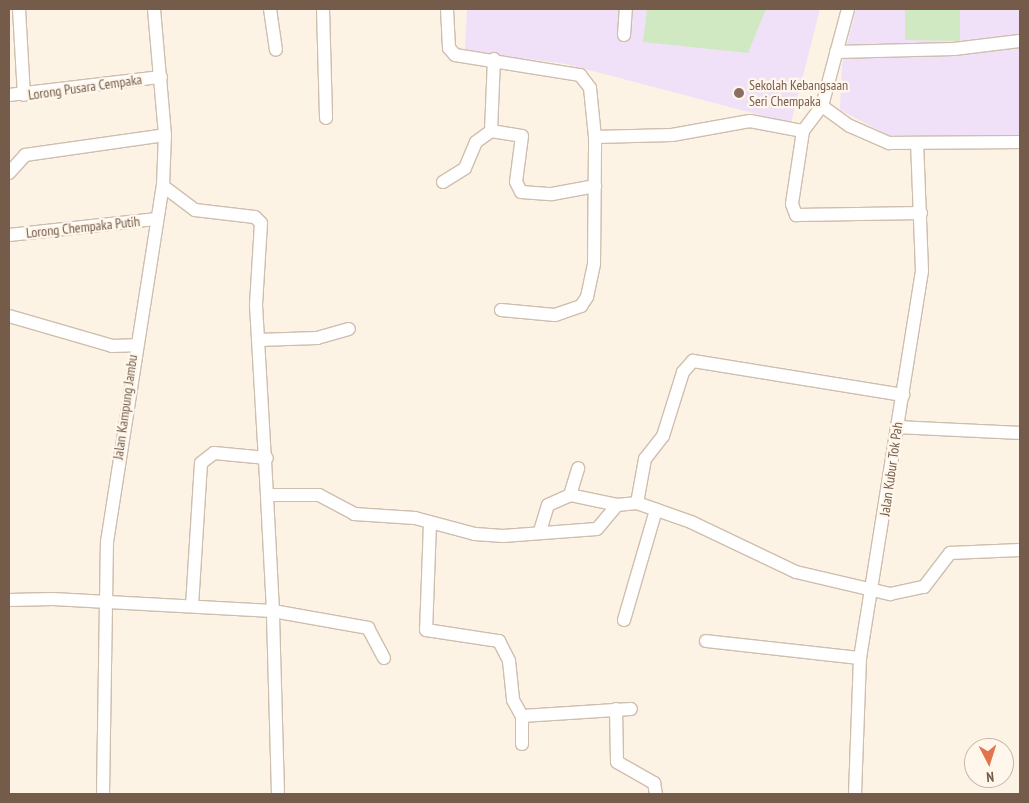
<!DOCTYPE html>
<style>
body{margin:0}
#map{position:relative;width:1029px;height:803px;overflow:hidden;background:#fcf3e4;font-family:"PT Sans Narrow",sans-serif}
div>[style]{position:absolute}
.education>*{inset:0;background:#f0e1f8}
.green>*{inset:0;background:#d1e9c3}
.roads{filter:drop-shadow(1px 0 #cfbeae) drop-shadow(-1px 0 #cfbeae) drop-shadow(0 1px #cfbeae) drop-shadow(0 -1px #cfbeae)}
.minor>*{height:12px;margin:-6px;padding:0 6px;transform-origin:6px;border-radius:6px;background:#fff}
.dots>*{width:14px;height:14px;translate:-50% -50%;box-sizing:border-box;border:2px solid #fff7eb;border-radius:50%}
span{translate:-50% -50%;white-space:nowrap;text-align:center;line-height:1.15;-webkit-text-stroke:4.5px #fff7eb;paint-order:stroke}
.education-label{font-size:14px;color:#785e54}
.left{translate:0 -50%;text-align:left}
.street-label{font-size:14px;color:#745b4a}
.frame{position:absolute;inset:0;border:10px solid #745b4a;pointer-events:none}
.north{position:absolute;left:964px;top:738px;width:50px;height:50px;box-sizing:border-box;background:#fff7eb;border:1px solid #c7b9ab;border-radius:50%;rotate:175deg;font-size:14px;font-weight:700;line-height:20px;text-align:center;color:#745b4a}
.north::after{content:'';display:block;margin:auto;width:18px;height:22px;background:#e3734c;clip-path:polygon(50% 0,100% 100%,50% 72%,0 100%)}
</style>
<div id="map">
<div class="education">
<i style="clip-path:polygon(467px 9px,820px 9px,791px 123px,566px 64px,465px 51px)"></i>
<i style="clip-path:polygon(856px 9px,1020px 9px,1020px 136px,892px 137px,840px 110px,842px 64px)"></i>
</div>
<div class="green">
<i style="clip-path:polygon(647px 9px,766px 9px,748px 53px,643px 42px)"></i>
<i style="clip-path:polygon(905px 9px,1020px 9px,1020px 10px,960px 10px,960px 41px,905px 40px)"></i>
</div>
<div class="roads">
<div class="minor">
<i style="left:19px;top:9px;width:86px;rotate:86.7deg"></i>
<i style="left:270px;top:9px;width:41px;rotate:81.7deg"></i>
<i style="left:323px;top:9px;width:109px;rotate:88.4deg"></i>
<i style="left:447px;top:9px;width:39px;rotate:87deg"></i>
<i style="left:449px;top:48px;width:9px;rotate:49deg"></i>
<i style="left:455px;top:55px;width:127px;rotate:9.1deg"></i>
<i style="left:580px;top:75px;width:16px;rotate:52deg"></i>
<i style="left:590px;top:88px;width:49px;rotate:84.2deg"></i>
<i style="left:595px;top:137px;width:77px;rotate:-1.5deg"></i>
<i style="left:672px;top:135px;width:79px;rotate:-10.2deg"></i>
<i style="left:750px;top:121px;width:54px;rotate:10.7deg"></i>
<i style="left:803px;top:131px;width:31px;rotate:-53deg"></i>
<i style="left:822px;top:106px;width:100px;rotate:-75deg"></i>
<i style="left:624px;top:35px;width:26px;rotate:-86deg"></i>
<i style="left:836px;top:52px;width:118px;rotate:-1.5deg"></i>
<i style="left:954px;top:49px;width:66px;rotate:-6.9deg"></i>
<i style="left:9px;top:95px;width:153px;rotate:-6.8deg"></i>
<i style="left:822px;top:106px;width:34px;rotate:36deg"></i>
<i style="left:850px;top:126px;width:43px;rotate:23.6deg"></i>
<i style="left:889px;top:143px;width:131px;rotate:-0.4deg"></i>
<i style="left:491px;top:131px;width:72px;rotate:-87.6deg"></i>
<i style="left:803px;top:131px;width:74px;rotate:98.6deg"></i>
<i style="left:792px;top:204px;width:12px;rotate:70deg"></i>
<i style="left:796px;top:215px;width:125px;rotate:-0.9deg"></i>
<i style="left:9px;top:173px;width:24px;rotate:-48deg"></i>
<i style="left:25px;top:155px;width:141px;rotate:-8.1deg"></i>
<i style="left:443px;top:182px;width:26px;rotate:-32deg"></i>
<i style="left:465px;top:168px;width:28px;rotate:-67deg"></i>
<i style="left:476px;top:142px;width:19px;rotate:-36deg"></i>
<i style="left:491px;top:131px;width:31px;rotate:9deg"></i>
<i style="left:522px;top:136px;width:46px;rotate:97.4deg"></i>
<i style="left:516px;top:182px;width:11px;rotate:63deg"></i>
<i style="left:521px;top:192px;width:31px;rotate:4deg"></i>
<i style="left:552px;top:194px;width:44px;rotate:-10.5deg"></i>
<i style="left:163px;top:186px;width:40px;rotate:37deg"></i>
<i style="left:195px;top:210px;width:60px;rotate:6.7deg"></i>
<i style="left:255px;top:217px;width:8px;rotate:45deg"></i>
<i style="left:261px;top:223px;width:82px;rotate:93.5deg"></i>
<i style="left:256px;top:305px;width:190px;rotate:86.7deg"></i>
<i style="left:9px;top:235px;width:149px;rotate:-6.2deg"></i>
<i style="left:501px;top:310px;width:54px;rotate:5.3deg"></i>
<i style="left:555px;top:315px;width:28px;rotate:-19deg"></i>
<i style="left:581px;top:306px;width:11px;rotate:-56deg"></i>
<i style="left:587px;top:297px;width:34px;rotate:-78deg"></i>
<i style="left:594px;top:264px;width:127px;rotate:-89.5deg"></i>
<i style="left:9px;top:316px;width:107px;rotate:16.2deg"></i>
<i style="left:112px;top:346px;width:23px;rotate:-2deg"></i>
<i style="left:258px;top:340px;width:59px;rotate:-1.9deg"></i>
<i style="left:317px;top:338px;width:33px;rotate:-16deg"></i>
<i style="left:897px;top:427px;width:123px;rotate:2.8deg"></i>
<i style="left:570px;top:495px;width:48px;rotate:12deg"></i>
<i style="left:637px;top:503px;width:45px;rotate:-79.7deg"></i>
<i style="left:645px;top:459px;width:29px;rotate:-52deg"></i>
<i style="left:663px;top:436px;width:67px;rotate:-72.6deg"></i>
<i style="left:683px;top:372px;width:15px;rotate:-48deg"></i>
<i style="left:693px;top:361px;width:213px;rotate:9.2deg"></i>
<i style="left:430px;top:523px;width:107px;rotate:92.1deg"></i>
<i style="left:426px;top:630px;width:74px;rotate:8.6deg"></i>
<i style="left:499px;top:641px;width:22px;rotate:63deg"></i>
<i style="left:509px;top:661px;width:39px;rotate:84deg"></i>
<i style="left:513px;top:700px;width:18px;rotate:61deg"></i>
<i style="left:522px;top:716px;width:109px;rotate:-3.7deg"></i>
<i style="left:540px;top:531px;width:27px;rotate:-73deg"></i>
<i style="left:548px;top:505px;width:24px;rotate:-24deg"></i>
<i style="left:570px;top:495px;width:28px;rotate:-73deg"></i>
<i style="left:9px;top:600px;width:44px;rotate:-1.3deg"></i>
<i style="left:53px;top:599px;width:220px;rotate:3.1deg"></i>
<i style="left:273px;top:611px;width:116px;rotate:-93deg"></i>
<i style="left:267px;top:495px;width:52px"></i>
<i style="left:319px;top:495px;width:40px;rotate:28deg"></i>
<i style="left:354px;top:514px;width:61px;rotate:3.8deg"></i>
<i style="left:415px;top:518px;width:62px;rotate:14.9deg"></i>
<i style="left:475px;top:534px;width:28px;rotate:4deg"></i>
<i style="left:503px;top:536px;width:94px;rotate:-4.3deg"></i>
<i style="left:597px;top:529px;width:31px;rotate:-50deg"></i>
<i style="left:617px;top:505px;width:20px;rotate:-6deg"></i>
<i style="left:637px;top:503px;width:57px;rotate:19.4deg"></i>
<i style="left:691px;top:522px;width:116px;rotate:25.5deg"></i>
<i style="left:796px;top:572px;width:97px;rotate:13.2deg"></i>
<i style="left:890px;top:594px;width:35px;rotate:-12deg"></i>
<i style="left:924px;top:587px;width:43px;rotate:-52.6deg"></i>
<i style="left:950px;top:553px;width:70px;rotate:-2.5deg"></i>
<i style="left:192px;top:606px;width:143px;rotate:-86.4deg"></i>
<i style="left:201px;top:463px;width:16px;rotate:-38deg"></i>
<i style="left:214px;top:453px;width:53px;rotate:5.4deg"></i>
<i style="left:624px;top:620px;width:115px;rotate:-73.8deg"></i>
<i style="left:706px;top:641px;width:155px;rotate:6.3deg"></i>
<i style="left:616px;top:709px;width:53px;rotate:88.9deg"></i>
<i style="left:617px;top:762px;width:43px;rotate:29.6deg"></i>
<i style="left:654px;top:783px;width:11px;rotate:80deg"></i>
<i style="left:522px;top:744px;width:28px;rotate:-90deg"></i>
<i style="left:103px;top:794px;width:252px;rotate:-89.1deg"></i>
<i style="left:107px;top:542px;width:360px;rotate:-81.1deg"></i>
<i style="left:163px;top:186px;width:51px;rotate:-87.8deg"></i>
<i style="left:165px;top:135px;width:126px;rotate:-95deg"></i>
<i style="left:278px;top:794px;width:183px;rotate:-91.6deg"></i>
<i style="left:273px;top:611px;width:97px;rotate:10.1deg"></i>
<i style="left:368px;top:628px;width:34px;rotate:62deg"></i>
<i style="left:855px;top:794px;width:136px;rotate:-87.9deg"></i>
<i style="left:860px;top:658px;width:392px;rotate:-80.9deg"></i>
<i style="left:922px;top:271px;width:128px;rotate:-92.2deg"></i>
</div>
</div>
<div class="dots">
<i style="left:739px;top:93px;background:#8d6e63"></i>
</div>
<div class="education-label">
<span class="left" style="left:749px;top:93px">Sekolah Kebangsaan<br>Seri Chempaka</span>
</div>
<div class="street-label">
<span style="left:85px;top:87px;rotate:-8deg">Lorong Pusara Cempaka</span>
<span style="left:83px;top:227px;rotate:-6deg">Lorong Chempaka Putih</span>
<span style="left:125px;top:407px;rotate:-82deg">Jalan Kampung Jambu</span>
<span style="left:891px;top:469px;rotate:-82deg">Jalan Kubur Tok Pah</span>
</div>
<div class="frame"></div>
<div class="north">N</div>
</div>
